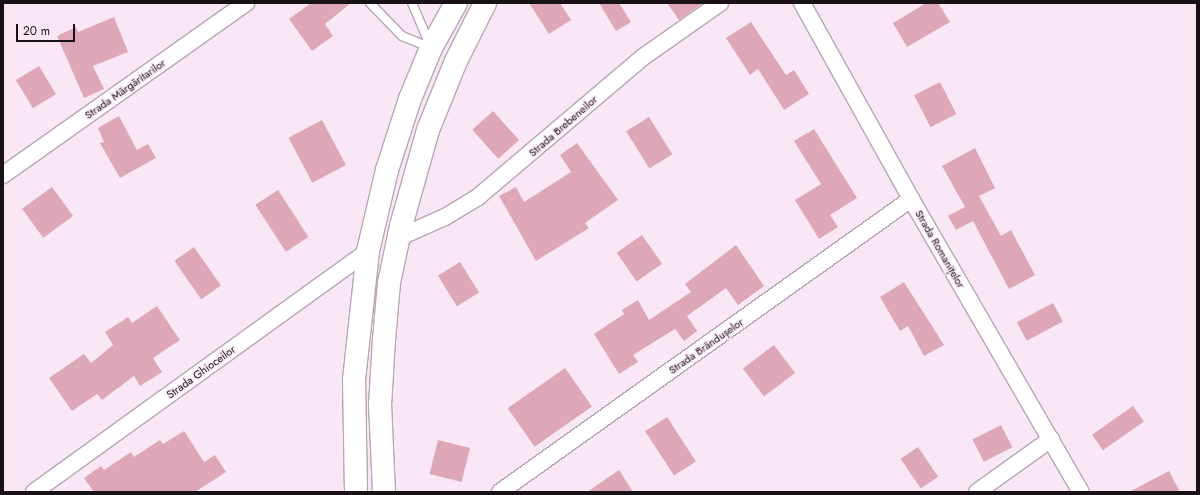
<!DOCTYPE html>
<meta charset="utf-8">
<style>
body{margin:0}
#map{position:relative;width:1200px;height:495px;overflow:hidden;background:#fae7f6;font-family:Jost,sans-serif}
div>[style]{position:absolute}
.building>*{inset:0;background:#dea7b7;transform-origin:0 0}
.roads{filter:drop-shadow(1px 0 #b9a6b5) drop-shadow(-1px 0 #b9a6b5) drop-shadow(0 1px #b9a6b5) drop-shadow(0 -1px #b9a6b5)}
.service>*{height:8px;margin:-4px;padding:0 4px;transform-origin:4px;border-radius:4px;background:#fff}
.minor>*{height:16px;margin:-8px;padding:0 8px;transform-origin:8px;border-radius:8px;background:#fff}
.trunk>*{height:22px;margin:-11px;padding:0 11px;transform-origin:11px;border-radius:11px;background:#fff}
span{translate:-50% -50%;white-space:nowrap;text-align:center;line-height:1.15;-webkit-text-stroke:3px #fae7f6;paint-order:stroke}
.street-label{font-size:11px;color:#181217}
.frame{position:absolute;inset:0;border:4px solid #181217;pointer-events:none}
.scale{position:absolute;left:16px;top:24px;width:59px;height:18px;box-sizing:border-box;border:2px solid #181217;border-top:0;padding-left:5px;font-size:12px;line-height:14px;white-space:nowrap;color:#181217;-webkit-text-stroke:3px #fae7f6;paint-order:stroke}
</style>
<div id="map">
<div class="building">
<i style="clip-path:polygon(311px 3px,351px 3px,325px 24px,333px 36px,312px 51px,289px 19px)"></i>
<i style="clip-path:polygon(529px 3px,560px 3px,571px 20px,549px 34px)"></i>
<i style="clip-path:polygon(599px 3px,619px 3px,631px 22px,616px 31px)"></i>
<i style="clip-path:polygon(667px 3px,703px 3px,679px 20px)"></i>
<i style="clip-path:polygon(926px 3px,938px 3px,950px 22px,907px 47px,893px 23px)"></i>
<i style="clip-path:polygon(114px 17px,128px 52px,93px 66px,104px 89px,84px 98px,57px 36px,76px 27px,78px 32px)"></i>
<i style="clip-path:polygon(751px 22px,786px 75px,794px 70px,809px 94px,784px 110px,758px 69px,750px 75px,726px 38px)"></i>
<i style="left:39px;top:66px;width:33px;height:27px;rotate:59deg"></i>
<i style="left:940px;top:82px;width:36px;height:29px;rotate:63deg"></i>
<i style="left:493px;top:111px;width:39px;height:28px;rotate:48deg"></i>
<i style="clip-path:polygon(119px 116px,137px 150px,148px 144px,156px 158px,120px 178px,100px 143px,104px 142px,98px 128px)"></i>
<i style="left:649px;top:117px;width:44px;height:27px;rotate:58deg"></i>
<i style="left:322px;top:120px;width:51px;height:38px;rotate:62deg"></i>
<i style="clip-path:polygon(814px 129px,857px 198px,830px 215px,838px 227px,819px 239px,795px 200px,821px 184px,794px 141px)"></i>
<i style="clip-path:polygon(577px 143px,618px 200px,585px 223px,589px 228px,536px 261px,499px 196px,516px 187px,524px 202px,571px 172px,560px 155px)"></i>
<i style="clip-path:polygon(975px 148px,995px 188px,979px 196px,1001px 236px,1011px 230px,1035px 275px,1009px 289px,973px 221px,956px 230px,948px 216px,965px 207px,942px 166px)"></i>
<i style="left:52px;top:187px;width:36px;height:37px;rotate:54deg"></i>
<i style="left:278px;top:190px;width:56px;height:27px;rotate:57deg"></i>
<i style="left:642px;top:235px;width:35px;height:31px;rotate:55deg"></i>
<i style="clip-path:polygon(736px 245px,764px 286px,738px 305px,726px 288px,687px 316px,697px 331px,684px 341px,675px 329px,633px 355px,638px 362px,619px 374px,594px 334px,624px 314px,622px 310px,638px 300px,649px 320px,691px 292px,685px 284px)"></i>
<i style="left:194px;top:247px;width:47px;height:24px;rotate:55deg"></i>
<i style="left:460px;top:262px;width:36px;height:26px;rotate:58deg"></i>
<i style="clip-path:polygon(904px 282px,944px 345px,924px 356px,908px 326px,900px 331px,880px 297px)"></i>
<i style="left:1053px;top:303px;width:21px;height:41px;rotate:62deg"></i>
<i style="clip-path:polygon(157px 306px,180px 340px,153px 358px,162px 372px,140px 386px,134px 376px,102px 400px,97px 394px,72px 411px,49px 378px,84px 354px,91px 363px,113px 345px,105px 332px,128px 317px,132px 323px)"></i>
<i style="left:774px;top:345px;width:35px;height:39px;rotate:53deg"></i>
<i style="left:565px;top:368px;width:47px;height:70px;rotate:55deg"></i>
<i style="left:1133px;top:406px;width:19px;height:50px;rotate:55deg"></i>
<i style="left:667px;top:417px;width:53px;height:26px;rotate:57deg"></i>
<i style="left:1001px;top:425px;width:25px;height:32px;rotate:63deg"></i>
<i style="clip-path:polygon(184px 431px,204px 462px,215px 455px,226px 472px,195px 492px,94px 492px,84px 478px,101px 466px,104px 470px,131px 452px,134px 457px,160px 440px,163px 444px)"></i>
<i style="left:438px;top:440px;width:33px;height:35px;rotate:14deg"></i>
<i style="left:918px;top:447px;width:36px;height:21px;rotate:56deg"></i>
<i style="clip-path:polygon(619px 470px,633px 492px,587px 492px)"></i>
<i style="clip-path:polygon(1169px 471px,1180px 492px,1129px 492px)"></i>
</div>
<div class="roads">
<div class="service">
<i style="left:370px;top:3px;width:46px;rotate:45.9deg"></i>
<i style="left:402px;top:36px;width:31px;rotate:22deg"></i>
<i style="left:412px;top:3px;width:46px;rotate:66.8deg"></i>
</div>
<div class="minor">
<i style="left:802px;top:3px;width:224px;rotate:60.9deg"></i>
<i style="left:911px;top:199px;width:339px;rotate:59.9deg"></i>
<i style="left:3px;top:175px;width:298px;rotate:-35.3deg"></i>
<i style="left:398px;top:238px;width:51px;rotate:-24.1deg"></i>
<i style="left:445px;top:217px;width:39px;rotate:-31deg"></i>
<i style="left:478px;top:197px;width:216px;rotate:-40.3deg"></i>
<i style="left:643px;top:57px;width:94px;rotate:-35deg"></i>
<i style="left:34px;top:492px;width:412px;rotate:-35.8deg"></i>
<i style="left:500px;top:492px;width:505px;rotate:-35.48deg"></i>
<i style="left:977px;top:492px;width:91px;rotate:-35.6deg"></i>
</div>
<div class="trunk">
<i style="left:356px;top:492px;width:112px;rotate:-91deg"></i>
<i style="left:354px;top:380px;width:130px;rotate:-83.8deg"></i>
<i style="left:368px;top:251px;width:83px;rotate:-76.8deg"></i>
<i style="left:387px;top:170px;width:75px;rotate:-72.1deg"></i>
<i style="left:410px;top:99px;width:55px;rotate:-67.6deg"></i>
<i style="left:431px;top:48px;width:51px;rotate:-60.9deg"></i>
<i style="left:384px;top:492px;width:87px;rotate:-92.6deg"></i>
<i style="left:380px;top:405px;width:65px;rotate:-86.5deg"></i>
<i style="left:384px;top:340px;width:57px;rotate:-85deg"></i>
<i style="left:389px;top:283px;width:58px;rotate:-78.1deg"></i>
<i style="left:401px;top:226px;width:100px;rotate:-74.3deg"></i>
<i style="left:428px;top:130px;width:74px;rotate:-67.9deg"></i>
<i style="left:456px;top:61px;width:65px;rotate:-63.4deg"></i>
</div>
</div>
<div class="street-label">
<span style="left:125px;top:89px;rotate:-35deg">Strada Mărgăritarilor</span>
<span style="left:563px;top:126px;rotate:-41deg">Strada Brebeneilor</span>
<span style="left:940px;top:249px;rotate:60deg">Strada Romanițelor</span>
<span style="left:706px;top:346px;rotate:-35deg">Strada Brândușelor</span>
<span style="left:201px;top:372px;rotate:-36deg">Strada Ghioceilor</span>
</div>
<div class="frame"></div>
<div class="scale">20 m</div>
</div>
